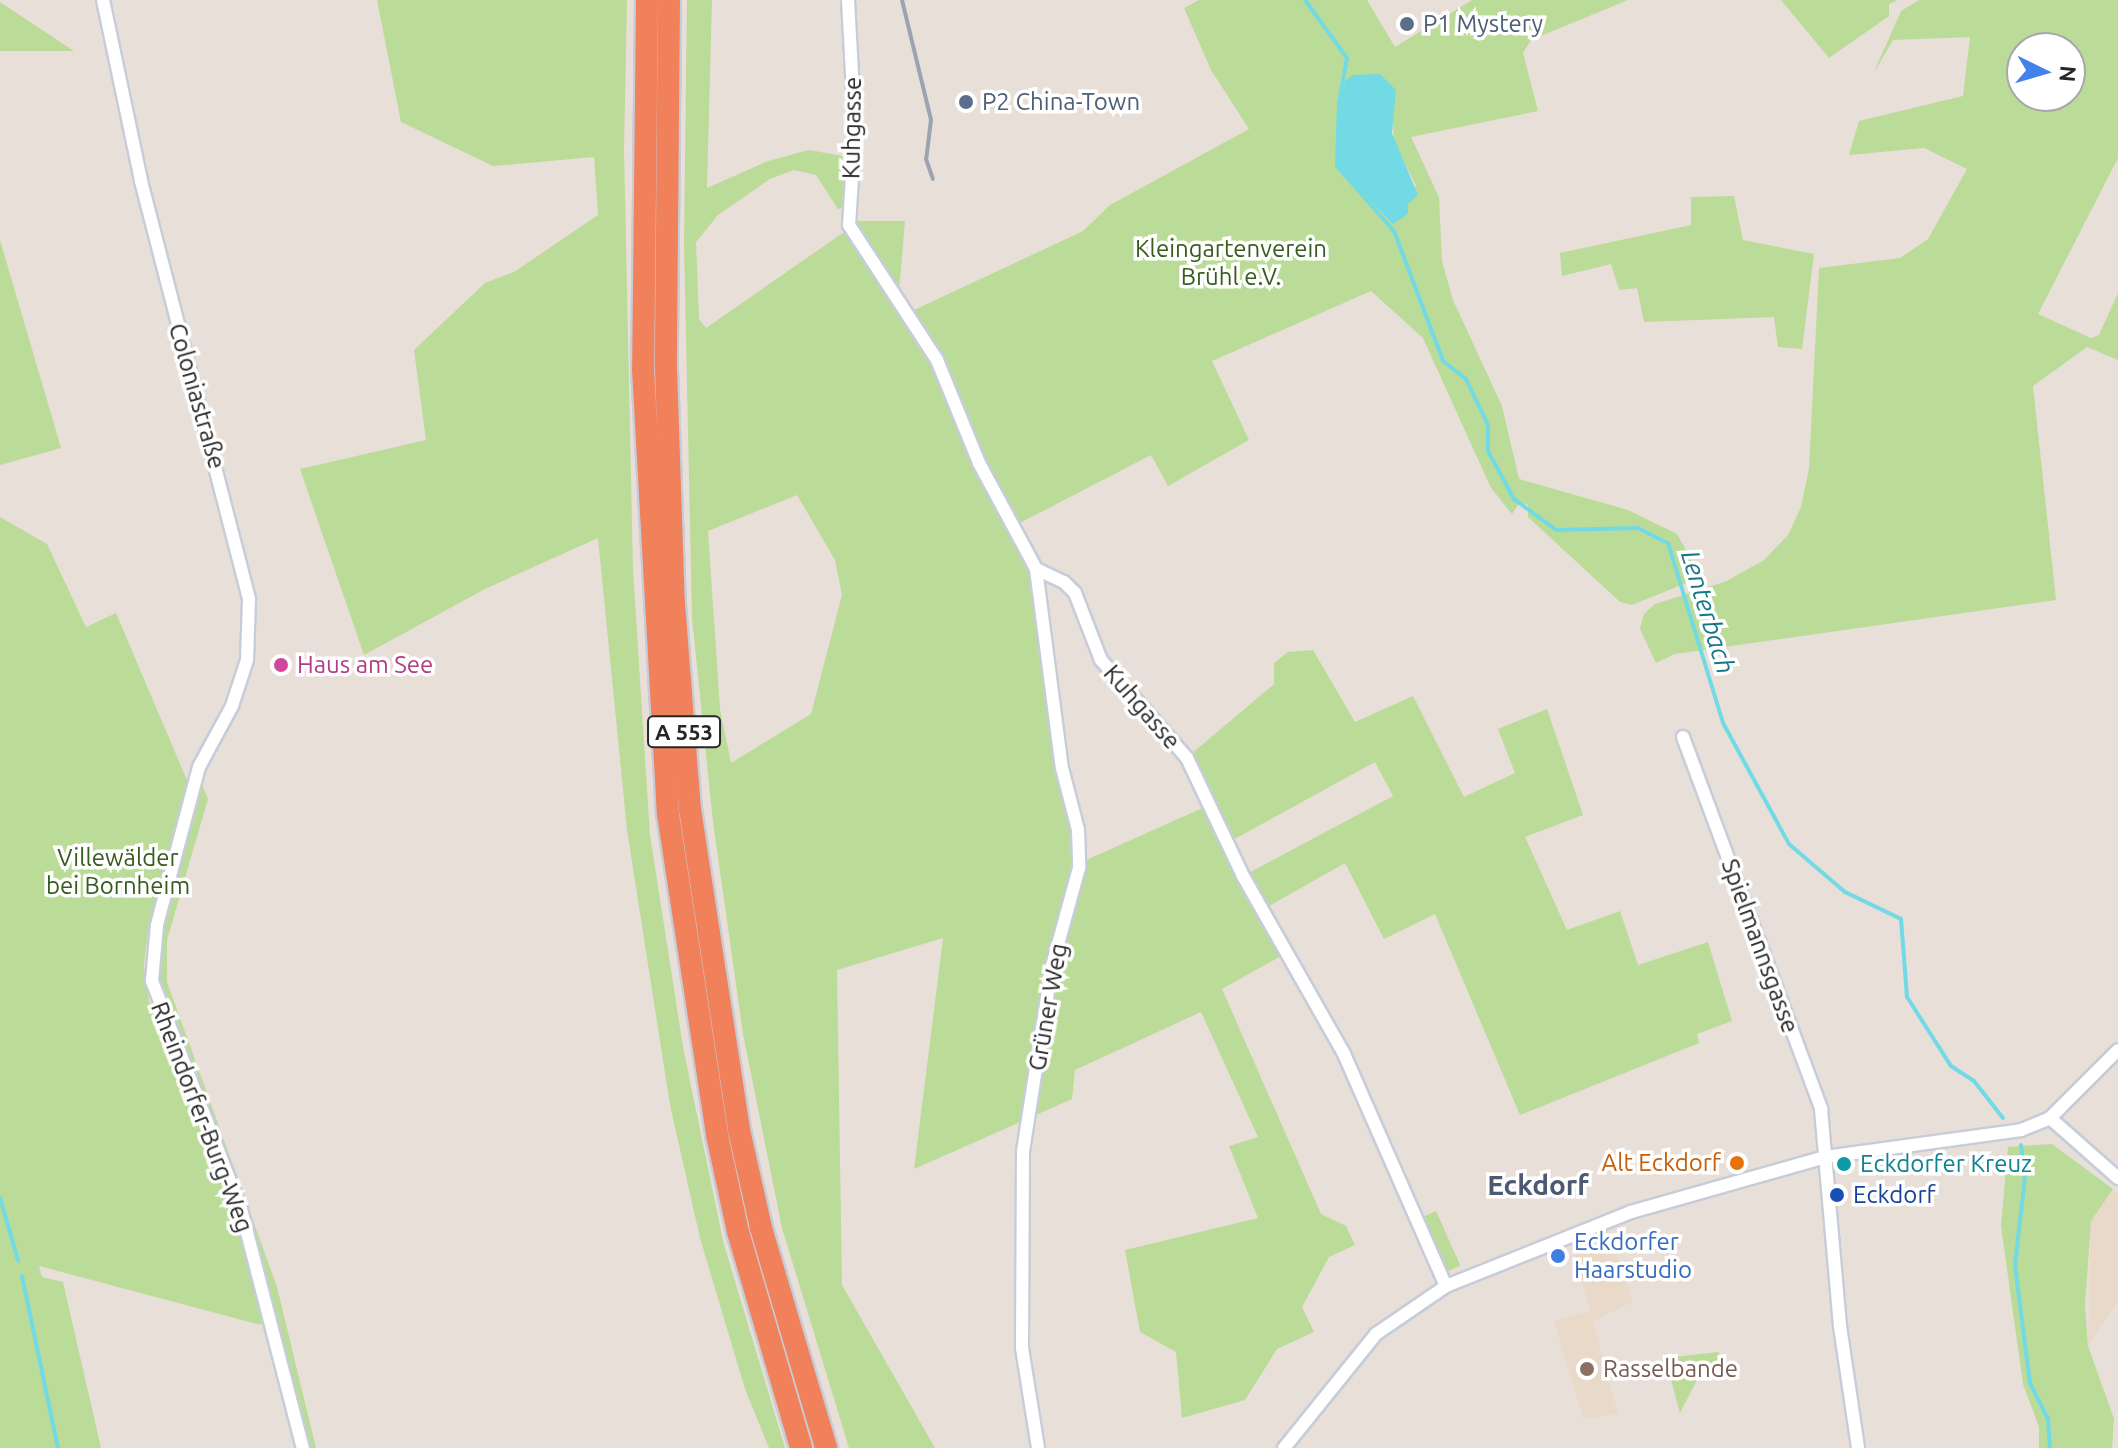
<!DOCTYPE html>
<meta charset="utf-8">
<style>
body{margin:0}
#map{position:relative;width:2118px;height:1448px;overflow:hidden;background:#e8dfd9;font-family:Ubuntu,sans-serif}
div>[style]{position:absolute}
.education>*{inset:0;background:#e9d9c9}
.green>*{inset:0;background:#bbdb98;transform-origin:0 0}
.water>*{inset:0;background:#72dae4}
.stream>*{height:4px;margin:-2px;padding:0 2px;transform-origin:2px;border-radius:2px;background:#72dae4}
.roads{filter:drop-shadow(2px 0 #c7cdd8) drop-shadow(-2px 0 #c7cdd8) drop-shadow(0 2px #c7cdd8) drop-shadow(0 -2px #c7cdd8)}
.street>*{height:12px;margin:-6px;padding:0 6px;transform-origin:6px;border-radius:6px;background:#fff}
.highway>*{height:22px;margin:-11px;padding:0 11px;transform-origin:11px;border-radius:11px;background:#f1815b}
.rail>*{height:4px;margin:-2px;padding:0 2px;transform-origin:2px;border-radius:2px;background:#9ca3b0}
.dots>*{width:22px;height:22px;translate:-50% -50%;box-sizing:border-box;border:4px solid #fff;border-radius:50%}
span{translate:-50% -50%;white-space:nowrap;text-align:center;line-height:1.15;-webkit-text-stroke:7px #fff;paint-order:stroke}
.shield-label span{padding:2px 6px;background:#fff;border:2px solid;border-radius:6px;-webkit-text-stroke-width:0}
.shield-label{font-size:22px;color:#262626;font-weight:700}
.service-label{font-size:24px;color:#4e5e75}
.left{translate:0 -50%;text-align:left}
.street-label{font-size:24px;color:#262626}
.park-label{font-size:24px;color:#365c1e}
.hotel-label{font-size:24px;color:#b23c85}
.food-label{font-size:24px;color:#c56008}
.right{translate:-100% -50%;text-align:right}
.culture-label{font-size:24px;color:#0d838f}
.transit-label{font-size:24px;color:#164399}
.shop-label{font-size:24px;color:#366cbe}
.education-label{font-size:24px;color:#785e54}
.water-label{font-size:26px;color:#17778a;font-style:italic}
.quarter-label{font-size:28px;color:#4b5973;font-weight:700}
.north{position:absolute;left:2006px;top:32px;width:80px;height:80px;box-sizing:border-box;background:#fff;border:2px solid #a8a8a8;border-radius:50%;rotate:95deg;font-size:22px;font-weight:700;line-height:32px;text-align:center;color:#262626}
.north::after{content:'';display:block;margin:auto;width:28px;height:36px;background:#4381eb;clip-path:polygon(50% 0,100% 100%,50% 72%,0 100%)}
</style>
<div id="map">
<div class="education">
<i style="clip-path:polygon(2113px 1189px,2118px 1193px,2118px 1302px,2088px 1346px,2091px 1221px)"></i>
<i style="clip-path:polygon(1609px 1231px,1633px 1302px,1593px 1321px,1618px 1414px,1583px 1419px,1554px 1321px,1590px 1311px,1572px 1245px)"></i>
</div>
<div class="green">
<i style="clip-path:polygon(377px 0,627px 0,624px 150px,633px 571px,650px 835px,683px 1047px,723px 1241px,785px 1448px,769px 1448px,745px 1389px,700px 1238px,670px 1105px,627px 830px,598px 538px,485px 589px,364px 655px,300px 469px,426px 440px,414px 350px,485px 283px,514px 272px,598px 215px,594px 157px,493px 166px,401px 122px)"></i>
<i style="clip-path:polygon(evenodd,687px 0,712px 0,707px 188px,768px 161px,809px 150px,848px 157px,843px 208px,838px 209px,816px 175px,794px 170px,770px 179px,718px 215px,696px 242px,699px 319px,706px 328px,847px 230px,932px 361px,1032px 572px,1084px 861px,1207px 806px,1239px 878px,1393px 796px,1375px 762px,1231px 841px,1190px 755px,1274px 684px,1274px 663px,1288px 652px,1313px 650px,1355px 722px,1413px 696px,1464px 797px,1515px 773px,1498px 729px,1547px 709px,1583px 815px,1525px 837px,1567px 930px,1620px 911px,1638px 965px,1708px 942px,1732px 1021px,1697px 1034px,1699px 1043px,1520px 1115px,1435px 914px,1384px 939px,1345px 863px,1257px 913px,1281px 956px,1222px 989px,1321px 1214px,1346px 1226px,1355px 1245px,1329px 1257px,1302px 1307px,1314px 1332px,1277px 1349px,1245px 1400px,1182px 1418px,1176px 1352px,1140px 1332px,1125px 1250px,1258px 1218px,1229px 1146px,1258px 1137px,1201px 1012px,1075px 1070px,1072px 1099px,914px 1169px,943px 938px,837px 970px,842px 1285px,935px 1448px,849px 1448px,782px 1228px,743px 1034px,713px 822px,692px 618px,684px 244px,687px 0,797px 495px,835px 560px,842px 595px,811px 714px,731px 763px,720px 709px,708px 531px,797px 495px)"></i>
<i style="clip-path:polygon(evenodd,1199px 0,1367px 0,1395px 47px,1472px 0,1628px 0,1531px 40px,1523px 53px,1538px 111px,1411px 137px,1439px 197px,1442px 261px,1453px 300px,1502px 406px,1519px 479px,1628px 510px,1677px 534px,1701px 577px,1632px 605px,1620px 602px,1528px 517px,1528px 505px,1520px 502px,1512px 514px,1491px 488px,1423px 338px,1371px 291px,1212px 361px,1249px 440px,1168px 486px,1151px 455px,1018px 524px,985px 455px,978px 454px,947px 371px,912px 311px,1083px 231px,1110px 205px,1249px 129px,1211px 70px,1184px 8px,1199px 0,1393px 125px,1394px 142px,1416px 186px,1408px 204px,1337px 166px,1393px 125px)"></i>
<i style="clip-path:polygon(1781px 0,1898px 0,1889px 4px,1889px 16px,1829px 58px)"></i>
<i style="clip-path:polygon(evenodd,1919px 0,2118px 0,2118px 158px,2038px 314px,2091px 338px,2099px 335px,2118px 293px,2118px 360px,2087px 347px,2033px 386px,2056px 600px,1675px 654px,1656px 663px,1640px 629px,1644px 614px,1655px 604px,1727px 581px,1764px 560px,1788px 535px,1801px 507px,1809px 468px,1819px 268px,1900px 258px,1928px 239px,1967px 169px,1924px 148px,1849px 155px,1859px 121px,1963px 96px,1970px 37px,1893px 40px,1873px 74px,1901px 11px,1919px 0,2070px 48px,2070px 96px,2022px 96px,2022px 48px,2070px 48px)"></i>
<i style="clip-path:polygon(0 2px,74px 51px,0 51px)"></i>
<i style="clip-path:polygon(1734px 196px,1743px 240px,1814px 254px,1802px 349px,1778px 347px,1774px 317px,1644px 322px,1637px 288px,1619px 290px,1611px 264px,1562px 276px,1560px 253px,1691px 225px,1691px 197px)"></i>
<i style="clip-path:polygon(853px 221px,905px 221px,899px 291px)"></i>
<i style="clip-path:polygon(0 240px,61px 448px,0 465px)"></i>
<i style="clip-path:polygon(0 517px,47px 544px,86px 627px,116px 613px,189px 785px,157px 912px,149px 923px,144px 965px,149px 1001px,232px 1208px,263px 1319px,261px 1325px,39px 1266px,42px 1277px,63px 1282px,101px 1448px,0 1448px)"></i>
<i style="clip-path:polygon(201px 783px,208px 799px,167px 940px,167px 982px,277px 1287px,316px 1448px,310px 1448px,251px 1223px,158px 981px,163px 924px)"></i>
<i style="clip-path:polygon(2052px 1144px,2113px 1189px,2091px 1221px,2085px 1306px,2088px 1346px,2114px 1419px,2112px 1448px,2039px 1448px,2039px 1427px,2023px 1384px,2001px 1226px,2008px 1147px)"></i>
<i style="left:1436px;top:1211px;width:60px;height:17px;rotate:66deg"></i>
<i style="clip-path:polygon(1718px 1352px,1722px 1360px,1704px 1366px,1680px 1413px,1665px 1358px)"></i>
</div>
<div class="water">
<i style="clip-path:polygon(1380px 74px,1396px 90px,1392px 133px,1418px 195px,1408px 204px,1408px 214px,1393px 224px,1337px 166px,1339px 103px,1346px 80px,1353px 75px)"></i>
</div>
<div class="stream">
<i style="left:1305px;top:0;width:72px;rotate:54.1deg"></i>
<i style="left:1347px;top:58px;width:46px;rotate:100.1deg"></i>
<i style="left:1339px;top:103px;width:63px;rotate:91.8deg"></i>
<i style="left:1337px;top:166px;width:86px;rotate:48.8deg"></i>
<i style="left:1394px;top:231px;width:139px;rotate:69.3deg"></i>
<i style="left:1443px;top:361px;width:29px;rotate:38deg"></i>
<i style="left:1466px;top:379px;width:51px;rotate:64.4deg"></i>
<i style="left:1488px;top:425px;width:26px;rotate:90deg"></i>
<i style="left:1488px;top:451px;width:55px;rotate:61.6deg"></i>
<i style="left:1514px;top:499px;width:52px;rotate:36.4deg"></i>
<i style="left:1556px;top:530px;width:82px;rotate:-1.4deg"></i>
<i style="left:1638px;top:528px;width:34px;rotate:27deg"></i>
<i style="left:1668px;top:543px;width:188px;rotate:73deg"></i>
<i style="left:1723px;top:723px;width:138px;rotate:61.4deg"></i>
<i style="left:1789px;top:844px;width:74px;rotate:40.6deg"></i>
<i style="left:1845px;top:892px;width:62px;rotate:25.7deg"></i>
<i style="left:1901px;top:919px;width:78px;rotate:85.6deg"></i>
<i style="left:1907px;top:997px;width:82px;rotate:57.5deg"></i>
<i style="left:1951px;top:1066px;width:27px;rotate:33deg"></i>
<i style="left:1974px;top:1081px;width:47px;rotate:51.9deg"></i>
<i style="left:2021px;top:1145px;width:32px;rotate:83deg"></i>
<i style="left:2025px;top:1177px;width:89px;rotate:96.5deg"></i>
<i style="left:2015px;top:1265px;width:119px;rotate:82.8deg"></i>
<i style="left:2030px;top:1383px;width:40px;rotate:63.4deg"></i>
<i style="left:2048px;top:1419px;width:29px;rotate:86deg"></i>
<i style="left:0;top:1198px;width:65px;rotate:73.8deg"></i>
<i style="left:22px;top:1276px;width:176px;rotate:78.2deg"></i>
</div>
<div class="roads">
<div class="street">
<i style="left:103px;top:0;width:185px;rotate:78.1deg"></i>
<i style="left:141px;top:181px;width:432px;rotate:75.5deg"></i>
<i style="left:249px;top:599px;width:61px;rotate:91.9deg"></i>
<i style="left:247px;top:660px;width:48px;rotate:108.1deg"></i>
<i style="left:232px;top:706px;width:69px;rotate:118.4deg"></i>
<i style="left:199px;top:767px;width:163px;rotate:104.9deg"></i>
<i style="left:157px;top:925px;width:56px;rotate:95.1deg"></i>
<i style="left:152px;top:981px;width:245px;rotate:68.7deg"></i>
<i style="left:241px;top:1209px;width:247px;rotate:75.5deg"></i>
<i style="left:848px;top:0;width:128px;rotate:86.9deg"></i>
<i style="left:855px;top:128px;width:97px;rotate:93.5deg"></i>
<i style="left:849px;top:225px;width:161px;rotate:56.9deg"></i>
<i style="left:937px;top:360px;width:111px;rotate:67.8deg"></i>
<i style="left:979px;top:463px;width:120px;rotate:61.7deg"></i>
<i style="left:1036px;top:569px;width:201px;rotate:82.6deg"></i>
<i style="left:1062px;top:768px;width:64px;rotate:75.5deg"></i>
<i style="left:1078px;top:830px;width:38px;rotate:88deg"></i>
<i style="left:1079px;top:868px;width:102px;rotate:105.4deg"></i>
<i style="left:1052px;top:966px;width:188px;rotate:98.9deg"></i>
<i style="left:1023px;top:1152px;width:196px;rotate:90.3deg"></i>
<i style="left:1022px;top:1348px;width:101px;rotate:80.9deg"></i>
<i style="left:1036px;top:569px;width:31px;rotate:25deg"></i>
<i style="left:1064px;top:582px;width:16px;rotate:45deg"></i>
<i style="left:1075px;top:593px;width:72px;rotate:68.8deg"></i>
<i style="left:1101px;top:660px;width:130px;rotate:48.7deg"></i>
<i style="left:1187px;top:758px;width:131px;rotate:64.6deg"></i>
<i style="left:1243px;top:876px;width:205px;rotate:60.4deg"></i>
<i style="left:1344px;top:1054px;width:253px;rotate:66.3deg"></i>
<i style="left:1683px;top:737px;width:397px;rotate:69.6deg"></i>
<i style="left:1821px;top:1109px;width:218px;rotate:85deg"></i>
<i style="left:1840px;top:1326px;width:123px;rotate:81.6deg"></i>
<i style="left:2050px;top:1118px;width:91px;rotate:41.4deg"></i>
<i style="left:1284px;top:1448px;width:146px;rotate:-51.1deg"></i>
<i style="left:1376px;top:1334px;width:85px;rotate:-34.4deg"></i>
<i style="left:1446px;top:1286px;width:199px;rotate:-21.8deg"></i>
<i style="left:1631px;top:1212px;width:202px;rotate:-15.8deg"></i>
<i style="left:1825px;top:1157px;width:198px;rotate:-7.8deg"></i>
<i style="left:2021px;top:1130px;width:31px;rotate:-22deg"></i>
<i style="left:2050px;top:1118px;width:96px;rotate:-45deg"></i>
</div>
<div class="highway">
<i style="left:647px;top:0;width:369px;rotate:90.6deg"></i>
<i style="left:643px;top:369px;width:446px;rotate:86.8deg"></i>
<i style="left:668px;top:814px;width:325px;rotate:81.3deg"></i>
<i style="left:717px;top:1135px;width:99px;rotate:77.8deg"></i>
<i style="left:738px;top:1232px;width:225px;rotate:73.7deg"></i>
<i style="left:669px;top:0;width:368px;rotate:90.5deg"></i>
<i style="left:666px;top:368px;width:235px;rotate:88.1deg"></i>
<i style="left:674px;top:603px;width:207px;rotate:85.6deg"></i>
<i style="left:690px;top:809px;width:325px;rotate:81.3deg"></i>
<i style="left:739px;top:1130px;width:100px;rotate:77.3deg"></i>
<i style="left:761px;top:1228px;width:229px;rotate:73.5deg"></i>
</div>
</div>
<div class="rail">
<i style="left:902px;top:0;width:123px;rotate:76.4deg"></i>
<i style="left:931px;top:120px;width:39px;rotate:97deg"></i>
<i style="left:926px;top:159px;width:21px;rotate:71deg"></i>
</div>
<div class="dots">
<i style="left:1407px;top:24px;background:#5c6f8a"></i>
<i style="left:966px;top:102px;background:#5c6f8a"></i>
<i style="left:281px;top:665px;background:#d1479c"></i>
<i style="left:1737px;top:1163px;background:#e8710a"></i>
<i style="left:1844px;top:1164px;background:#0f9aa8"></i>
<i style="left:1837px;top:1195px;background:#1a4fb4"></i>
<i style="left:1558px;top:1256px;background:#3f7fe0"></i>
<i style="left:1587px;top:1369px;background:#8d6e63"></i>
</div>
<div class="shield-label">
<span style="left:684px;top:732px">A 553</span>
</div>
<div class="service-label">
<span class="left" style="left:1423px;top:24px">P1 Mystery</span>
<span class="left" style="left:982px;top:102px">P2 China-Town</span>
</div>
<div class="street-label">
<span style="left:852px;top:128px;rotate:-89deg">Kuhgasse</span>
<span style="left:197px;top:396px;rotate:74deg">Coloniastraße</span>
<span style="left:1142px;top:707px;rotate:49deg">Kuhgasse</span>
<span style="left:1760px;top:946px;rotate:70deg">Spielmannsgasse</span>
<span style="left:1048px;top:1007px;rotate:-80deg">Grüner Weg</span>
<span style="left:202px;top:1117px;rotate:69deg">Rheindorfer-Burg-Weg</span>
</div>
<div class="park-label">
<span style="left:1231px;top:263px">Kleingartenverein<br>Brühl e.V.</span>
<span style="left:118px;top:872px">Villewälder<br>bei Bornheim</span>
</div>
<div class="hotel-label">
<span class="left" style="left:297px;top:665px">Haus am See</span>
</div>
<div class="food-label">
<span class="right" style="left:1721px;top:1163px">Alt Eckdorf</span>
</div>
<div class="culture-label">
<span class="left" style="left:1860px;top:1164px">Eckdorfer Kreuz</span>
</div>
<div class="transit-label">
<span class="left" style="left:1853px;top:1195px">Eckdorf</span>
</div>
<div class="shop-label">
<span class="left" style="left:1574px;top:1256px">Eckdorfer<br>Haarstudio</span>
</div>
<div class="education-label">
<span class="left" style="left:1603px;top:1369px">Rasselbande</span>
</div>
<div class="water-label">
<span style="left:1708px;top:612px;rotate:73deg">Lenterbach</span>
</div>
<div class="quarter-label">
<span style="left:1538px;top:1185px">Eckdorf</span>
</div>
<div class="north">N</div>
</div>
